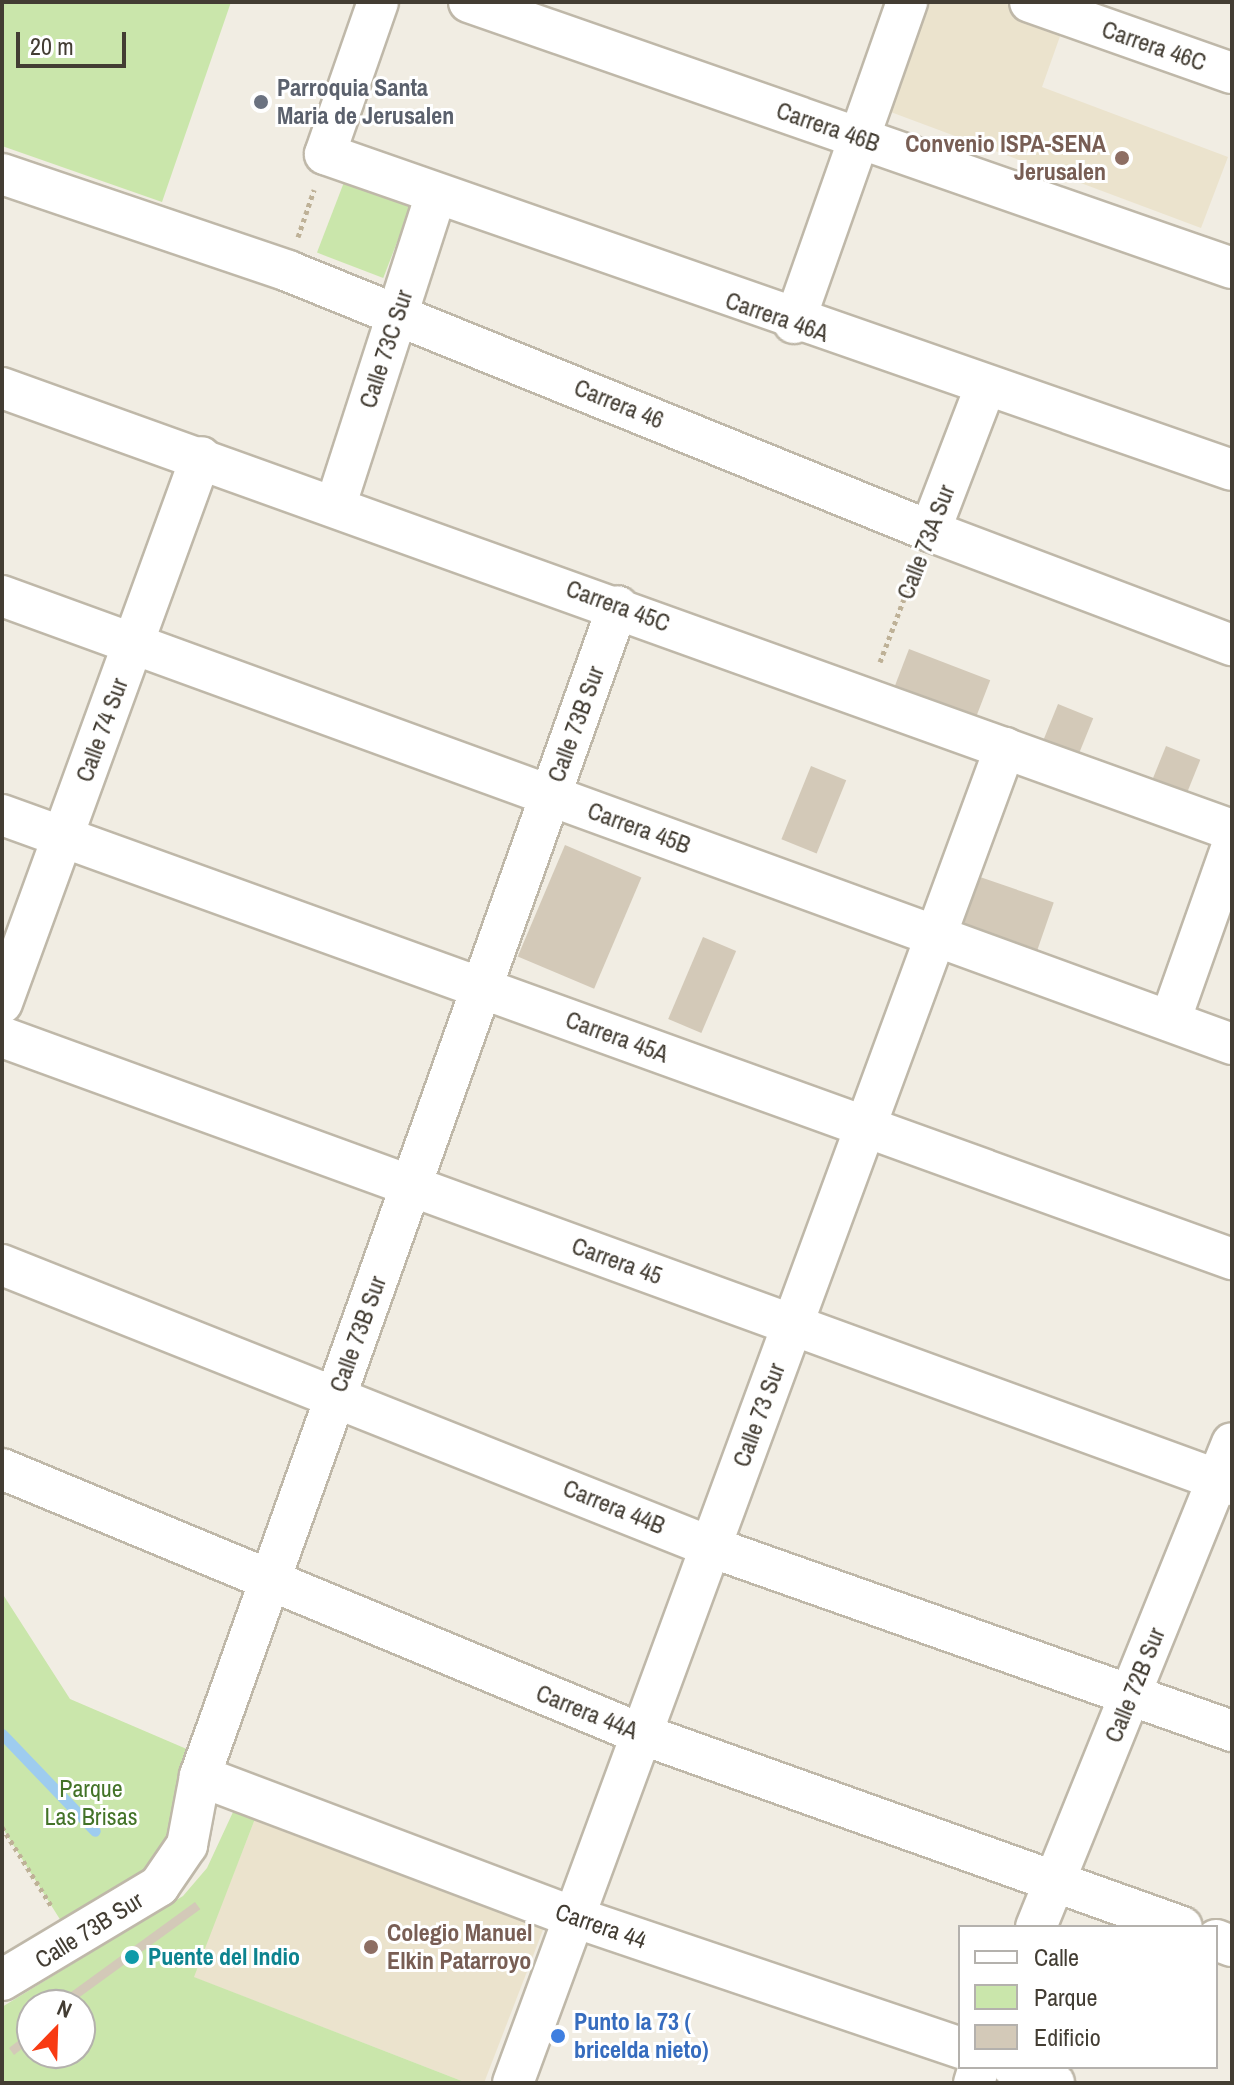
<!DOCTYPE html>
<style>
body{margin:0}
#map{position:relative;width:1234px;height:2085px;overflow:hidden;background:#f1ede3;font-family:"Archivo Narrow",sans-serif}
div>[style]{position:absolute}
.education>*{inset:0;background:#ebe3cd}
.green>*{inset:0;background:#cae6ab;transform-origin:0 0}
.stream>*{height:11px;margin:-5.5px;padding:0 5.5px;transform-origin:5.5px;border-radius:5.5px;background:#9eccef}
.building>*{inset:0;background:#d3c9b8;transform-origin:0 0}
.path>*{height:5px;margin-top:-2.5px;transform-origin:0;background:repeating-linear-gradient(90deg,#beb197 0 4px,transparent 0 8px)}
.roads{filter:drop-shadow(2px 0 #bfb8a9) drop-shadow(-2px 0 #bfb8a9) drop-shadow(0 2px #bfb8a9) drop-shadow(0 -2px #bfb8a9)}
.minor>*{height:40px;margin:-20px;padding:0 20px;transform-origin:20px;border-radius:20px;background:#fff}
.dots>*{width:22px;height:22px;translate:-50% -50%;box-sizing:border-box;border:4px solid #fff;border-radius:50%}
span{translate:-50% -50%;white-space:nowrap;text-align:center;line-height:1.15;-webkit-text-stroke:6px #fff;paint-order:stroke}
.street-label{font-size:24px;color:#433d33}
.worship-label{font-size:24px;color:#5b616d;font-weight:700}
.left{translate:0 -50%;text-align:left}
.education-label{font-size:24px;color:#785e54;font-weight:700}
.right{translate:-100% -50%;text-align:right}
.park-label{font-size:24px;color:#437328}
.culture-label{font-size:24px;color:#0d838f;font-weight:700}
.shop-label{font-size:24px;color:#366cbe;font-weight:700}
.frame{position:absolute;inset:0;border:4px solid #433d33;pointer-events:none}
.legend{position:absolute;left:958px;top:1925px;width:260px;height:144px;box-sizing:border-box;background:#fff;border:2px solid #b4b1ad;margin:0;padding:10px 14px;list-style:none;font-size:24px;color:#433d33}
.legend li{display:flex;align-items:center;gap:16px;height:40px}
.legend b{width:40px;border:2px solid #b4b1ad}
.north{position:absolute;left:16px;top:1989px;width:80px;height:80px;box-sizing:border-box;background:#fff;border:2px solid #b4b1ad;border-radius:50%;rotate:23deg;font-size:22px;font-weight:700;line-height:32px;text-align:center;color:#433d33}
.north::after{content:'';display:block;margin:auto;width:28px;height:36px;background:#f83b13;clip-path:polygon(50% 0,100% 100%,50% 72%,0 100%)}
.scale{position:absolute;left:16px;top:32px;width:110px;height:36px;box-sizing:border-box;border:4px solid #433d33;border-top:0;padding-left:10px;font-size:24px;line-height:28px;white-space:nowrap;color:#433d33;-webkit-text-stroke:6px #fff;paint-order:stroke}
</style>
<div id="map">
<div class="education">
<i style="clip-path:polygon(928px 2px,1002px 2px,1064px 25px,1042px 87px,1228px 157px,1201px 228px,888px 111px)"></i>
<i style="clip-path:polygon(260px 1806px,548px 1917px,484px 2083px,467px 2083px,193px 1977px)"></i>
</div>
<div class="green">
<i style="clip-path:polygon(2px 2px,231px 2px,162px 202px,2px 146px)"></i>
<i style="left:346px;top:177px;width:71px;height:81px;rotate:21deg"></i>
<i style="clip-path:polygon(2px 1593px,70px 1699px,189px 1750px,184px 1805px,156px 1864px,61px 1921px,2px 1827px)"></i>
<i style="clip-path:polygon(evenodd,240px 1797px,260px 1806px,194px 1977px,467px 2083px,2px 2083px,2px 2007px,183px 1896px,207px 1868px,240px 1797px,32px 2005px,80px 2005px,80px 2053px,32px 2053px,32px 2005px)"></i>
</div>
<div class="stream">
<i style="left:2px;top:1734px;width:134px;rotate:46.2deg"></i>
</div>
<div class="building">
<i style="left:909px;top:649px;width:87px;height:47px;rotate:21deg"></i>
<i style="left:1058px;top:704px;width:38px;height:50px;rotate:22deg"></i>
<i style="left:1166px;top:746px;width:37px;height:51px;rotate:22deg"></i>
<i style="left:811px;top:766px;width:38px;height:79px;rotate:22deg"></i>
<i style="left:565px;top:845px;width:83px;height:121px;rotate:23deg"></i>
<i style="left:980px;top:877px;width:78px;height:53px;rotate:19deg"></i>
<i style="left:703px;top:937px;width:36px;height:89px;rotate:23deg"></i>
<i style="left:195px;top:1902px;width:9px;height:167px;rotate:54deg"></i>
<i style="clip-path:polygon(32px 2030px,32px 2041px,14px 2055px,9px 2048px)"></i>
</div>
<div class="path">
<i style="left:298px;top:237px;width:50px;rotate:-71.2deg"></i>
<i style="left:880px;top:662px;width:102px;rotate:-69.2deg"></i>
<i style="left:2px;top:1827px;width:94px;rotate:58deg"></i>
</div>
<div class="roads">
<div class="minor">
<i style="left:378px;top:2px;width:161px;rotate:109.2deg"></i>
<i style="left:325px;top:154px;width:960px;rotate:19.21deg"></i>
<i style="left:469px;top:2px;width:808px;rotate:19.22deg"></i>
<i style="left:1030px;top:2px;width:214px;rotate:19.4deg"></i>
<i style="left:2px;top:174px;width:302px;rotate:18.7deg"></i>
<i style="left:288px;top:271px;width:693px;rotate:22.05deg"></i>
<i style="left:930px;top:531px;width:323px;rotate:20.7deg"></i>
<i style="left:794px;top:323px;width:340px;rotate:-70.6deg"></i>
<i style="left:2px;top:388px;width:1307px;rotate:19.77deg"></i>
<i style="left:336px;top:504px;width:326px;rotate:-72.1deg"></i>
<i style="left:930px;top:531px;width:153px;rotate:-69deg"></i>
<i style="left:2px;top:596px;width:1309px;rotate:20.01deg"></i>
<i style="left:2px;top:815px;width:1308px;rotate:19.85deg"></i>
<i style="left:2px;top:1003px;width:581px;rotate:-69.97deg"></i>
<i style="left:1170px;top:1021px;width:186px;rotate:-70.5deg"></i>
<i style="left:2px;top:1037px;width:1309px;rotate:20.01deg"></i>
<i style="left:2px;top:1265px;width:763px;rotate:21.69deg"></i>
<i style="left:711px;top:1547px;width:553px;rotate:19.45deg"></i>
<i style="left:2px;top:1469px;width:692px;rotate:22.52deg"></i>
<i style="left:641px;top:1734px;width:574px;rotate:19.63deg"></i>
<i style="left:200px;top:1776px;width:400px;rotate:20.7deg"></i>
<i style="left:574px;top:1917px;width:408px;rotate:18.7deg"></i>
<i style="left:1036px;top:1927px;width:522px;rotate:-67.95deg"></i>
<i style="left:1216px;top:1940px;width:17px;rotate:21deg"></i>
<i style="left:2px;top:1980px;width:183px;rotate:-30.9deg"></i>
<i style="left:159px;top:1886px;width:50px;rotate:-55.7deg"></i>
<i style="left:187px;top:1845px;width:70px;rotate:-79.3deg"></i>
<i style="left:200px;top:1776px;width:1242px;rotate:-70.34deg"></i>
<i style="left:1013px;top:2067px;width:44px;rotate:21.3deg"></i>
<i style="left:513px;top:2083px;width:1423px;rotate:-69.77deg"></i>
<i style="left:974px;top:2083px;width:17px;rotate:-73deg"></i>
</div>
</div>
<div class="dots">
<i style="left:261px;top:102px;background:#6b7280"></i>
<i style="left:1122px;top:158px;background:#8d6e63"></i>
<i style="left:371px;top:1947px;background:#8d6e63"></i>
<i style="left:132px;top:1957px;background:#0f9aa8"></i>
<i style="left:558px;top:2036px;background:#3f7fe0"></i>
</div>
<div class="street-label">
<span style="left:1154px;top:46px;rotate:19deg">Carrera 46C</span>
<span style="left:828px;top:127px;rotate:19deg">Carrera 46B</span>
<span style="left:777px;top:317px;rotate:19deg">Carrera 46A</span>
<span style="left:386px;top:349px;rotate:-72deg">Calle 73C Sur</span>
<span style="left:619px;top:404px;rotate:22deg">Carrera 46</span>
<span style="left:926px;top:542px;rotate:-69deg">Calle 73A Sur</span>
<span style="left:618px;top:606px;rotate:20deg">Carrera 45C</span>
<span style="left:576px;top:724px;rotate:-70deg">Calle 73B Sur</span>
<span style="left:102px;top:730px;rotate:-70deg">Calle 74 Sur</span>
<span style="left:639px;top:828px;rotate:20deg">Carrera 45B</span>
<span style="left:617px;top:1037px;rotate:20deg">Carrera 45A</span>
<span style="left:617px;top:1261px;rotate:20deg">Carrera 45</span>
<span style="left:358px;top:1334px;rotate:-70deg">Calle 73B Sur</span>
<span style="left:759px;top:1415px;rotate:-70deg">Calle 73 Sur</span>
<span style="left:614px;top:1507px;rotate:22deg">Carrera 44B</span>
<span style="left:1135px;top:1685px;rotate:-68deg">Calle 72B Sur</span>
<span style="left:587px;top:1712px;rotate:22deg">Carrera 44A</span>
<span style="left:601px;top:1926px;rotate:19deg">Carrera 44</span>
<span style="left:89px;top:1930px;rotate:-32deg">Calle 73B Sur</span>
</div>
<div class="worship-label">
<span class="left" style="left:277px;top:102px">Parroquia Santa<br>Maria de Jerusalen</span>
</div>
<div class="education-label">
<span class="right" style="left:1106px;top:158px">Convenio ISPA-SENA<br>Jerusalen</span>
<span class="left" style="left:387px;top:1947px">Colegio Manuel<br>Elkin Patarroyo</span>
</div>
<div class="park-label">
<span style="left:91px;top:1803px">Parque<br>Las Brisas</span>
</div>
<div class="culture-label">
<span class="left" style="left:148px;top:1957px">Puente del Indio</span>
</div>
<div class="shop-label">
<span class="left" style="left:574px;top:2036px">Punto la 73 (<br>bricelda nieto)</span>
</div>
<div class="frame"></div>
<ul class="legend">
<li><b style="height:10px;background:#fff"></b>Calle</li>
<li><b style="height:22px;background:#cae6ab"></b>Parque</li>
<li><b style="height:22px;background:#d3c9b8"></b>Edificio</li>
</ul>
<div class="north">N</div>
<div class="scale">20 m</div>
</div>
